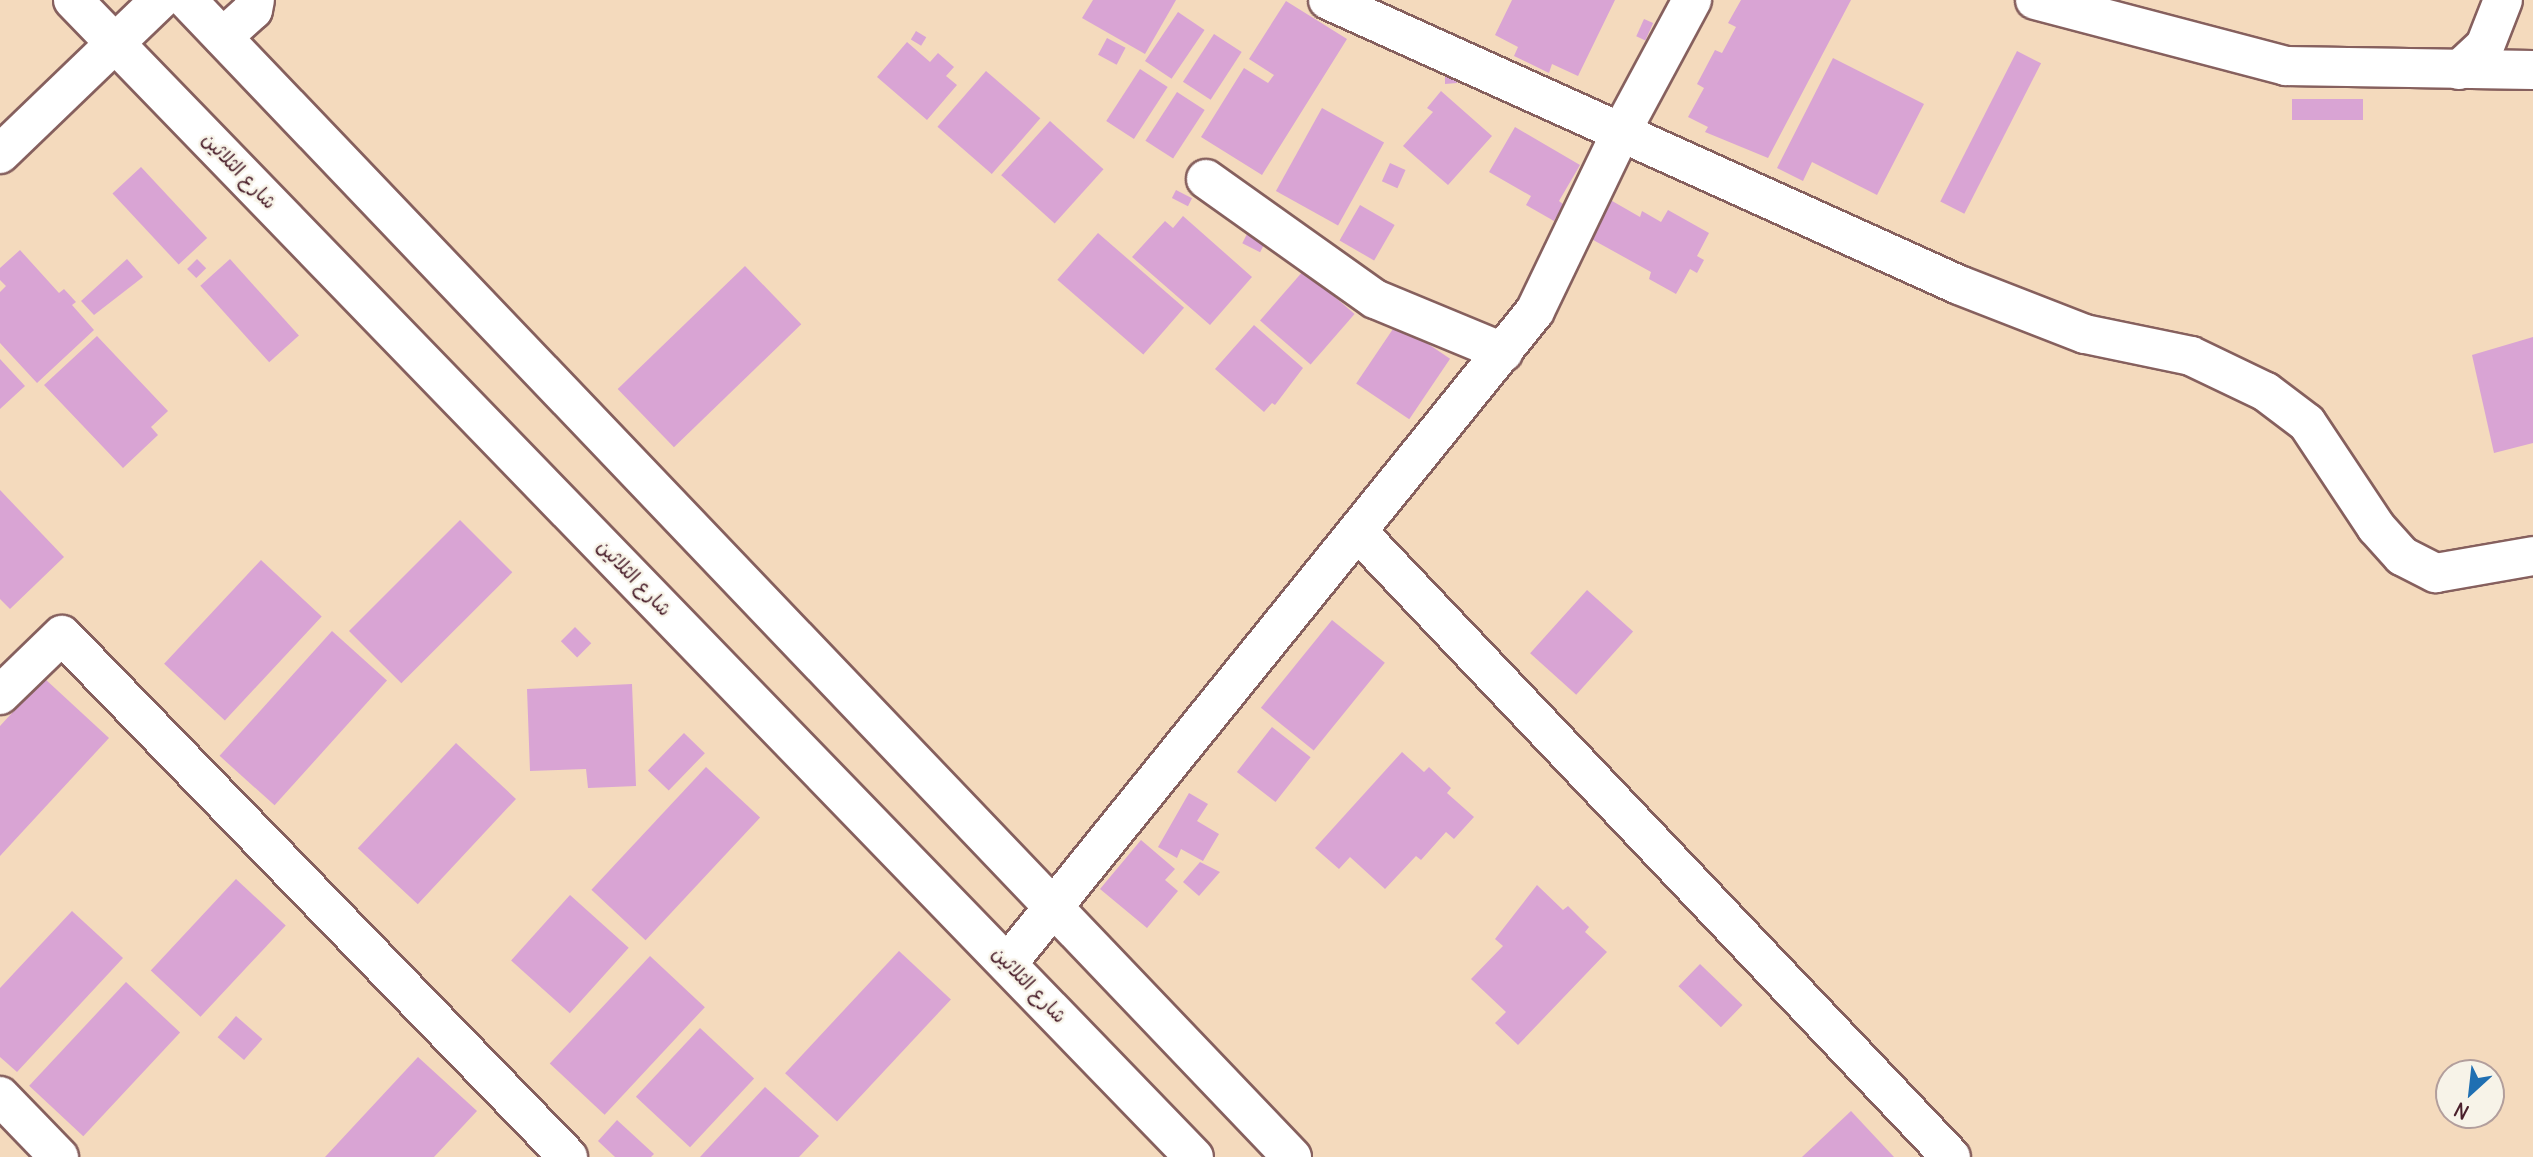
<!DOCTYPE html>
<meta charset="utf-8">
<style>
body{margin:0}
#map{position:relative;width:2533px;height:1157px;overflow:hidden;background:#f4dabd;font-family:Delius,"Playpen Sans Arabic",sans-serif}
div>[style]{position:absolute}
.building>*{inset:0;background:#d9a4d4;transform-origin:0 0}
.roads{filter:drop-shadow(2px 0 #86605e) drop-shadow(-2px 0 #86605e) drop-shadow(0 2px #86605e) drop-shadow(0 -2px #86605e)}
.minor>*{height:38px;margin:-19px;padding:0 19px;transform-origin:19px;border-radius:19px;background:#fff}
span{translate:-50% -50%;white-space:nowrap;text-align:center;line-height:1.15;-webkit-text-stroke:5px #f7f3e8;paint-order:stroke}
.street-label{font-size:19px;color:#4a1f2b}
.north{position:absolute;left:2435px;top:1059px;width:70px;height:70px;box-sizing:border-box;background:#f7f3e8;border:2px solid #b29e9c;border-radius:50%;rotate:207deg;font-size:19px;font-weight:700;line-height:28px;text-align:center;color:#4a1f2b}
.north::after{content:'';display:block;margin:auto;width:24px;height:32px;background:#1f6fb2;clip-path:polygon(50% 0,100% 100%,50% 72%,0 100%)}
</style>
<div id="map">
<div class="building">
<i style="clip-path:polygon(1093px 0,1176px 0,1145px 54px,1082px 18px)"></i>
<i style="clip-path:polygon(1512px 0,1615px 0,1578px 76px,1552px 64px,1549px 73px,1514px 56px,1518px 47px,1495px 35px)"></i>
<i style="clip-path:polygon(1741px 0,1851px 0,1768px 158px,1705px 132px,1708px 127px,1688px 117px,1704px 88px,1697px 84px,1715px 50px,1722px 53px,1736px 27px,1728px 23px)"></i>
<i style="clip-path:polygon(1286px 1px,1347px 39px,1262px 175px,1201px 137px,1244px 68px,1268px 83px,1274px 75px,1249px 59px)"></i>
<i style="left:1178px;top:12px;width:32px;height:59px;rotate:34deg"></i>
<i style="left:1644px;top:19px;width:10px;height:19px;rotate:24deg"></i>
<i style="left:916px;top:31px;width:12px;height:10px;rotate:31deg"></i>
<i style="left:1214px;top:34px;width:33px;height:57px;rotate:33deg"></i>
<i style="left:1107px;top:38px;width:21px;height:19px;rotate:28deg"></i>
<i style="clip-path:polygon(907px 42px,930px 62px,938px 53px,954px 67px,946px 76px,957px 85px,927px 120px,877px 77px)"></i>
<i style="left:2017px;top:51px;width:27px;height:169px;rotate:27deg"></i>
<i style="clip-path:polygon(1833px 58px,1924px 104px,1877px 195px,1812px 162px,1803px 181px,1777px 168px)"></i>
<i style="left:1140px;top:69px;width:33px;height:62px;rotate:33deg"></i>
<i style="left:986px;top:71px;width:72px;height:74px;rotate:41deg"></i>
<i style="clip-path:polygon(1445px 72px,1459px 77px,1457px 83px,1445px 84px)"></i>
<i style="clip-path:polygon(1441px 91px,1492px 136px,1448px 185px,1403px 146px,1433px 112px,1427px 108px)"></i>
<i style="left:1177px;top:92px;width:33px;height:58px;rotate:33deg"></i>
<i style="left:2363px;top:99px;width:21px;height:71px;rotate:90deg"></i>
<i style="left:1322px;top:108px;width:71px;height:95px;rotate:29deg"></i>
<i style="left:1050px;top:121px;width:72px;height:73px;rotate:42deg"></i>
<i style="clip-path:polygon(1515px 127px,1580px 165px,1559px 201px,1564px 205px,1554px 221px,1526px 205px,1531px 196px,1489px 172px)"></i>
<i style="left:1390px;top:163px;width:17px;height:20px;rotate:24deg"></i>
<i style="left:141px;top:167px;width:97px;height:39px;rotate:47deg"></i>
<i style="left:1176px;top:190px;width:18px;height:9px;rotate:27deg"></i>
<i style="clip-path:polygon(1607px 198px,1640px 217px,1642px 211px,1661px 222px,1668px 210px,1709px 233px,1697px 256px,1704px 260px,1697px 273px,1690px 269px,1676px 294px,1649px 279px,1651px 272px,1586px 236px)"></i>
<i style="left:1360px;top:205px;width:40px;height:41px;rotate:30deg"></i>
<i style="clip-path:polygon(1183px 216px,1252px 277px,1210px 325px,1132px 257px,1165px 221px,1173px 228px)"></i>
<i style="left:1250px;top:228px;width:20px;height:17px;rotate:27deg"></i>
<i style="left:1098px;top:233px;width:114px;height:62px;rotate:41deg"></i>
<i style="clip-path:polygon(20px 250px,59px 293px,64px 289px,76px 302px,72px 305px,94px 330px,37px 383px,0 343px,0 292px,6px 286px,0 280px,0 268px)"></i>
<i style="clip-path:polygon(127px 259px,143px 277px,94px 315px,81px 301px)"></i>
<i style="left:197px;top:259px;width:13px;height:14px;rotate:45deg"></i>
<i style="left:230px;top:259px;width:103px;height:40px;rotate:48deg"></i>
<i style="left:745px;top:266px;width:81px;height:177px;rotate:46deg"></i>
<i style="left:1304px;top:270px;width:67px;height:67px;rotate:41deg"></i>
<i style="left:1397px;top:323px;width:64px;height:73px;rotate:34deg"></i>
<i style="clip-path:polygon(1254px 325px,1303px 368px,1275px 405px,1272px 403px,1264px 412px,1215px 369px)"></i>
<i style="clip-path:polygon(97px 336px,168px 411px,151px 427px,158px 435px,123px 468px,44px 385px)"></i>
<i style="clip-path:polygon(2533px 337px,2533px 443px,2494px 453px,2472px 355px)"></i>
<i style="clip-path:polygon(0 359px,25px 386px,0 409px)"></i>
<i style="clip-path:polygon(0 490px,64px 557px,10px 609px,0 599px)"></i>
<i style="left:460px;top:520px;width:74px;height:157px;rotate:45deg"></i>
<i style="left:261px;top:560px;width:83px;height:142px;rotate:43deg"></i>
<i style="left:1587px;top:590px;width:62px;height:85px;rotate:42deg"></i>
<i style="left:1332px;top:620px;width:68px;height:113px;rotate:39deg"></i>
<i style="left:575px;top:627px;width:23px;height:20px;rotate:45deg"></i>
<i style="left:332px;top:631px;width:74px;height:168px;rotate:42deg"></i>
<i style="clip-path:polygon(44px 678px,109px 738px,0 856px,0 726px)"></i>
<i style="clip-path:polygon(632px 684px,636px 786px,588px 788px,586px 769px,530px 771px,527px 689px)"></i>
<i style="left:1272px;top:727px;width:49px;height:57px;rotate:38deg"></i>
<i style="left:684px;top:733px;width:29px;height:52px;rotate:44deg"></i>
<i style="left:456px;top:743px;width:82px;height:144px;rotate:43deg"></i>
<i style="clip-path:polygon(1402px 752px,1424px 772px,1429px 767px,1451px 788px,1447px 793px,1474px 817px,1454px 839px,1446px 832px,1421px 860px,1416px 856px,1385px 889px,1350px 857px,1339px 869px,1315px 848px)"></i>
<i style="left:706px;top:767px;width:74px;height:168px;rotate:43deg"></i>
<i style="clip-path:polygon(1189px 793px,1208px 804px,1197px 821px,1219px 834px,1203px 861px,1181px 849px,1177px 858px,1158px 847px)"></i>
<i style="clip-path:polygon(1141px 840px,1175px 869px,1165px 880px,1178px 891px,1147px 928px,1100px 889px)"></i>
<i style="clip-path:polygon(1200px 862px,1220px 872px,1199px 896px,1183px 882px)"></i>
<i style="left:236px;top:879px;width:68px;height:125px;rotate:43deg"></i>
<i style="clip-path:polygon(1537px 885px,1563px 910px,1568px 906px,1589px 927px,1585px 932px,1607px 952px,1518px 1045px,1495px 1023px,1506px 1012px,1471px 979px,1503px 946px,1495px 939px)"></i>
<i style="left:570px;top:895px;width:79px;height:88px;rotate:42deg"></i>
<i style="clip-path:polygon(72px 911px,123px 958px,17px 1072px,0 1057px,0 988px)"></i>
<i style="left:899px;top:951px;width:71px;height:167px;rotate:43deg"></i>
<i style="left:650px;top:956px;width:75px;height:147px;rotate:43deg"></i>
<i style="left:1700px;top:964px;width:59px;height:31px;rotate:44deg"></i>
<i style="left:126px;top:982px;width:74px;height:142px;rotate:43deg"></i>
<i style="left:236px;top:1016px;width:35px;height:28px;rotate:41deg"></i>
<i style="left:700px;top:1028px;width:74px;height:94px;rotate:43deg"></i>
<i style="clip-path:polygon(418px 1057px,477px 1111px,434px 1157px,325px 1157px)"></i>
<i style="clip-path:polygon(765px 1087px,819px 1136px,799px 1157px,700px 1157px)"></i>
<i style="clip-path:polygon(1851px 1111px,1894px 1157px,1802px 1157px)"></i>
<i style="clip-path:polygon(617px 1120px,654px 1154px,651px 1157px,615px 1157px,598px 1141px)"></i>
</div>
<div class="roads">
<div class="minor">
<i style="left:73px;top:0;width:1611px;rotate:45.91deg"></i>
<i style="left:187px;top:0;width:1600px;rotate:46.32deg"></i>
<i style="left:1328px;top:0;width:692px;rotate:24.31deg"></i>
<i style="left:1959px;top:285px;width:135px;rotate:21.3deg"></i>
<i style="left:2085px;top:334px;width:108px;rotate:11.7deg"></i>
<i style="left:2191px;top:356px;width:83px;rotate:25.6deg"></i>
<i style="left:2266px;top:392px;width:51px;rotate:37.1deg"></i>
<i style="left:2307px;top:423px;width:125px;rotate:56.4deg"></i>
<i style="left:2376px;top:527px;width:39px;rotate:48deg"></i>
<i style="left:2402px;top:556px;width:38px;rotate:27deg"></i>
<i style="left:2436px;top:573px;width:98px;rotate:-9.9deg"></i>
<i style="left:2035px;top:0;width:260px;rotate:14.7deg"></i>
<i style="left:2286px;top:66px;width:247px;rotate:0.9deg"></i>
<i style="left:223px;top:37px;width:40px;rotate:-42deg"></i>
<i style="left:253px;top:10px;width:10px;rotate:-79deg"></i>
<i style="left:2459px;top:70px;width:35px;rotate:-43deg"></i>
<i style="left:2485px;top:46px;width:49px;rotate:-68.6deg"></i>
<i style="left:0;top:154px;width:222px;rotate:-43.9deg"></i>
<i style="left:1206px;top:179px;width:207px;rotate:35.4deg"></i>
<i style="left:1375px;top:299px;width:139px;rotate:22.5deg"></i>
<i style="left:1359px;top:533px;width:860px;rotate:46.51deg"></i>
<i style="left:0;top:695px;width:86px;rotate:-44.1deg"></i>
<i style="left:62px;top:635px;width:727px;rotate:45.89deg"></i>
<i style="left:1008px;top:963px;width:838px;rotate:-51.05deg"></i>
<i style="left:1535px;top:311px;width:199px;rotate:-64.3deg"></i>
<i style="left:1621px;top:132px;width:150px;rotate:-61.7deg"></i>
<i style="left:0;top:1096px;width:85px;rotate:46deg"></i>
</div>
</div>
<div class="street-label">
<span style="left:239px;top:171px;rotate:46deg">شارع الثلاثين</span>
<span style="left:634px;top:578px;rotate:46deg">شارع الثلاثين</span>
<span style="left:1029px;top:985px;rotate:46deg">شارع الثلاثين</span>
</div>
<div class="north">N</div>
</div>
